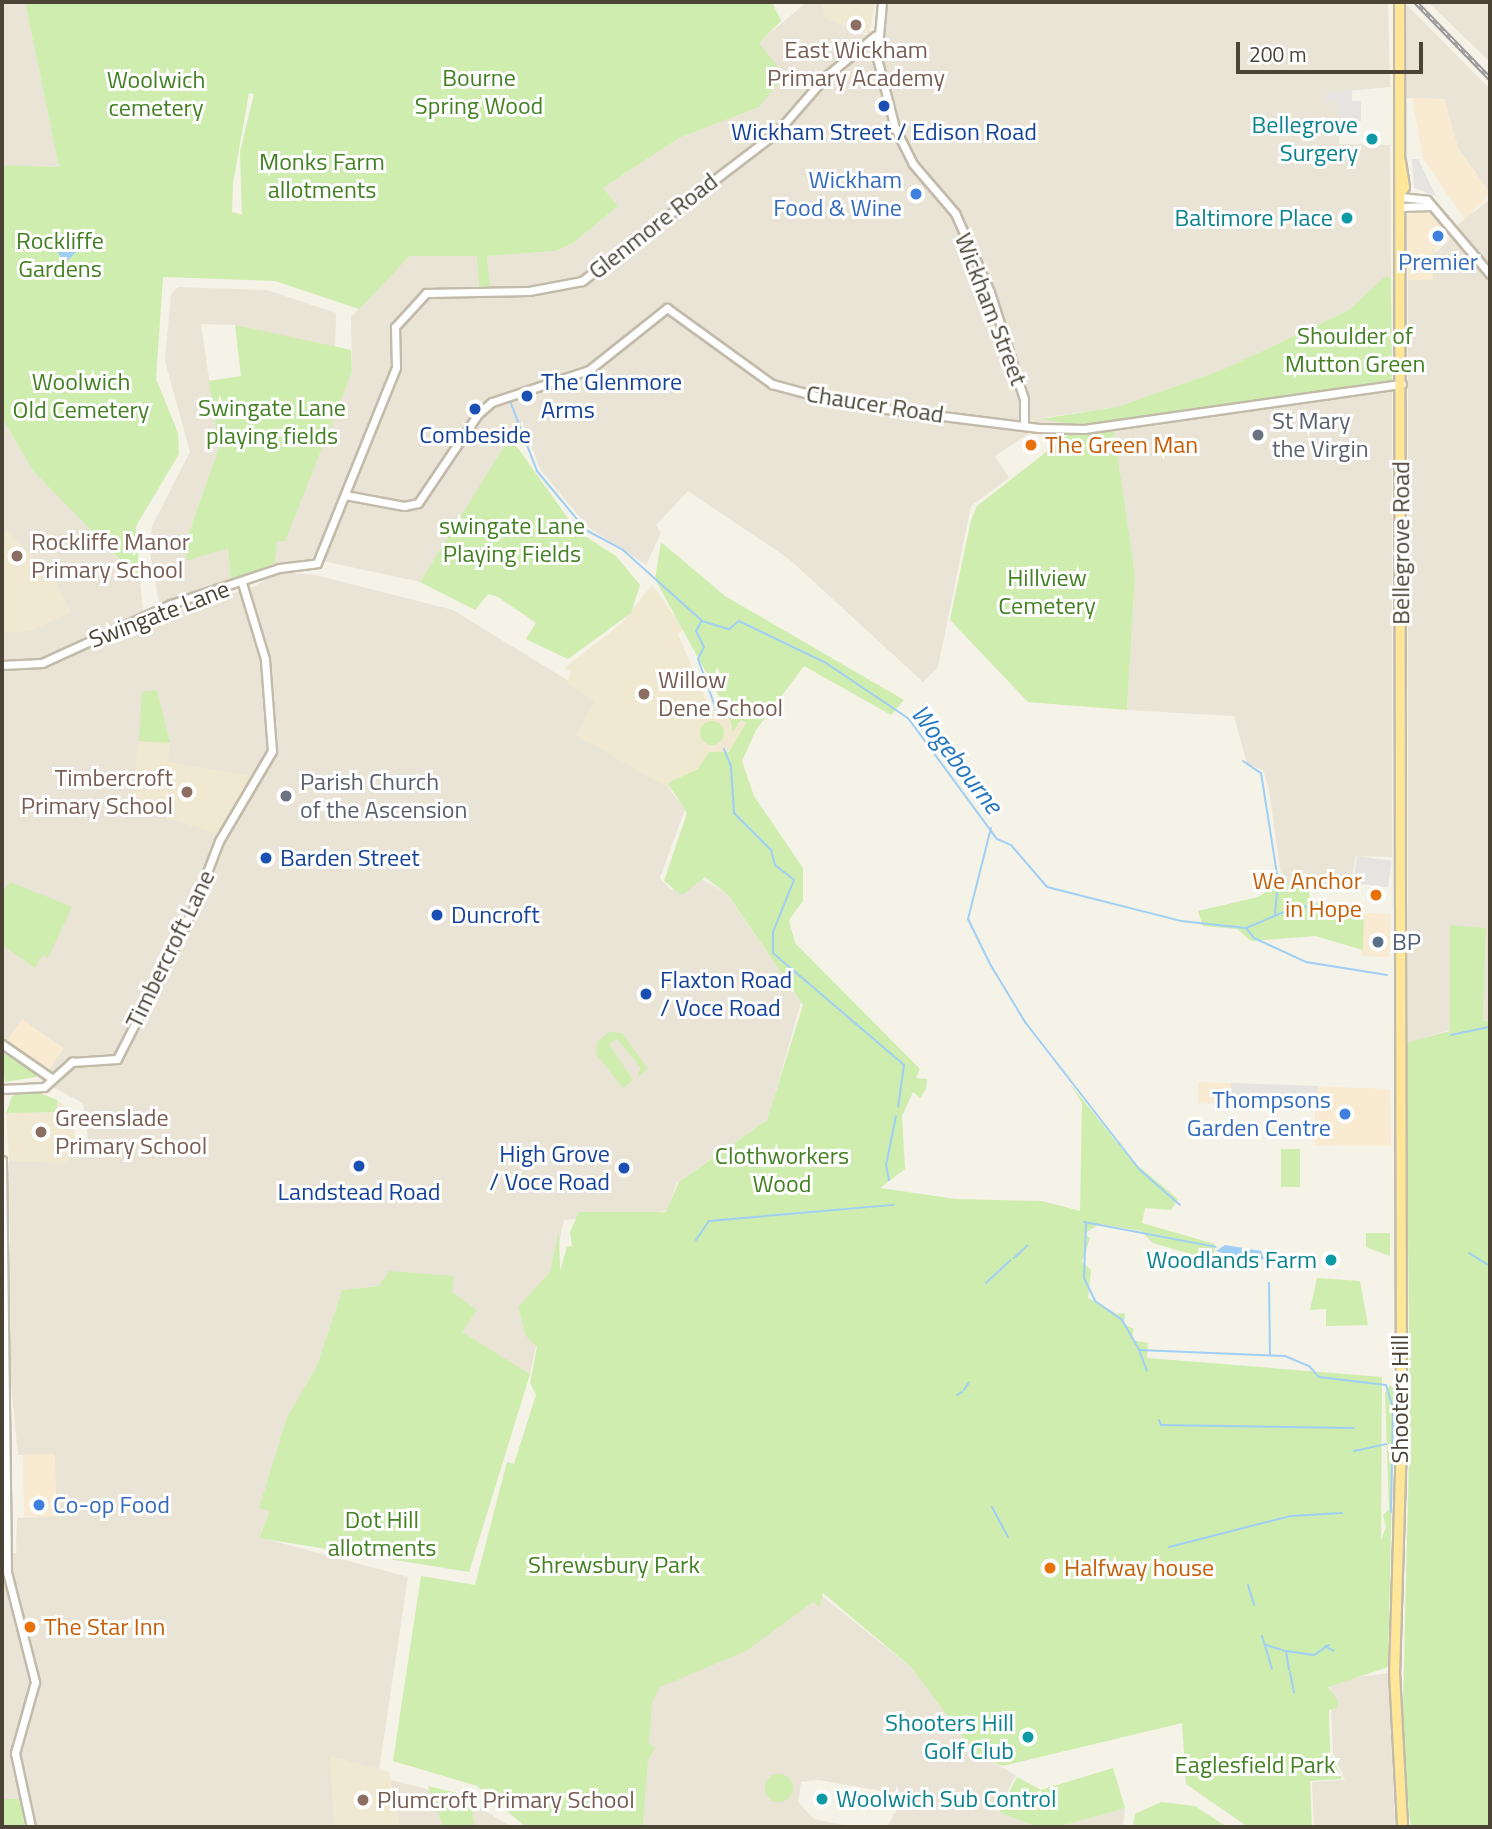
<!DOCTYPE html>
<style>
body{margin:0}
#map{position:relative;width:1492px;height:1829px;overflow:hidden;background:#f5f2e8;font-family:"Titillium Web",sans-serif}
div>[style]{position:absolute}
.residential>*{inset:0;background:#eae4d6}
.commercial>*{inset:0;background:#f9ead2;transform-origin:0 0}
.education>*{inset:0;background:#f0e8d1}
.green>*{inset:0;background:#ceedae;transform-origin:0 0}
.round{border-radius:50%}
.parking>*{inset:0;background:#e6e4e0;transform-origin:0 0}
.water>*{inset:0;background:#a0cff6}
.stream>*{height:2px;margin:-1px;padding:0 1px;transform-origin:1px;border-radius:1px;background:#a0cff6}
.roads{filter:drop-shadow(2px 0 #c2bbaa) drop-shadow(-2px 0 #c2bbaa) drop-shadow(0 2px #c2bbaa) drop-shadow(0 -2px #c2bbaa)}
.minor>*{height:7px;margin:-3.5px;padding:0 3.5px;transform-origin:3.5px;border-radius:3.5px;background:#fff}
.major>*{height:9px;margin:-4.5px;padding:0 4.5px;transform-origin:4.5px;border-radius:4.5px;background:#ffe698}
.rail>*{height:4.5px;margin-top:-2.25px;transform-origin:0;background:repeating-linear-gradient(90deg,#fff 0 5px,#989898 0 10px);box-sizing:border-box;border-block:2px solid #989898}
.dots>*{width:19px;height:19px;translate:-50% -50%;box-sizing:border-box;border:4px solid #fff;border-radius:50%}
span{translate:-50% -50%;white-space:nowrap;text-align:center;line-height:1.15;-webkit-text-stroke:6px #fff;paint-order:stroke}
.education-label{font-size:24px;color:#785e54}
.left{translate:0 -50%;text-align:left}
.right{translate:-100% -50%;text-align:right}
.park-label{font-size:24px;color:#438123}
.culture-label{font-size:24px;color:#0d838f}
.transit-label{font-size:24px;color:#164399}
.shop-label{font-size:24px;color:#366cbe}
.street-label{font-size:24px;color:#4a4336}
.worship-label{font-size:24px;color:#5b616d}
.food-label{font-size:24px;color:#c56008}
.service-label{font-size:24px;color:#4e5e75}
.water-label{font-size:26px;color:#2577c0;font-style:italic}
.frame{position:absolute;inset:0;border:4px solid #4a4336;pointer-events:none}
.scale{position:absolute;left:1236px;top:42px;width:187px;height:32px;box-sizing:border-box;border:4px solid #4a4336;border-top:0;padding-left:9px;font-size:21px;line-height:24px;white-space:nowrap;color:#4a4336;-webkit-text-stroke:5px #fff;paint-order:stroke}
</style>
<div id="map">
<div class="residential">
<i style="clip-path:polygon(2px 2px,25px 2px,59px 167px,2px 165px)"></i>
<i style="clip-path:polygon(807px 2px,822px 2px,824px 17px,865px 35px,880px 29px,886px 2px,1388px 2px,1390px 87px,1326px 93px,1339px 100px,1339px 144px,1390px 145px,1391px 278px,1349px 310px,1222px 370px,1117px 407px,1040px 418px,1080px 425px,1392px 383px,1392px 857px,1356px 856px,1350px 888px,1282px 882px,1269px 790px,1263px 770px,1247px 764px,1234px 716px,1127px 710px,1135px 575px,1114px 431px,1031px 432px,995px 456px,1009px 478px,971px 506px,938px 667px,923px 682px,789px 559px,688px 491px,656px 525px,661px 533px,646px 565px,588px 527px,540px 469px,522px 421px,420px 582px,314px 559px,275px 563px,277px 540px,284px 541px,352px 372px,351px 317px,410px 256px,478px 256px,479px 286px,489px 286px,487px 256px,556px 251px,573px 243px,618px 206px,603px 188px,679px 138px,759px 107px,758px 43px)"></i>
<i style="clip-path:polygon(1404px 2px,1490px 89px,1490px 193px,1458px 148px,1444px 99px,1405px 98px)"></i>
<i style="clip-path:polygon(1490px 2px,1490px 62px,1429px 3px,1429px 2px)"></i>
<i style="clip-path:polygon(1490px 199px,1490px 1019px,1483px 1021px,1486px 929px,1450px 925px,1450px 1030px,1408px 1043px,1408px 280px,1433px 279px,1433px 248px,1436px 252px,1457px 233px,1454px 228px)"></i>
<i style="clip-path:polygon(178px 287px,267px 290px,336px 313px,335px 349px,235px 325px,201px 324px,219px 448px,187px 538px,186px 561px,228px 547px,231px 582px,159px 603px,149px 548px,152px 526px,190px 452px,165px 361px,171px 294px)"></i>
<i style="clip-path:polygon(2px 418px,34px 472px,140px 580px,144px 621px,253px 587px,279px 572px,315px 575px,453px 610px,598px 699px,685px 809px,660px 878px,671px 890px,700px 878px,726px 893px,801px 1002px,768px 1119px,677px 1183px,667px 1211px,564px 1220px,530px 1374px,379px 1286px,342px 1290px,317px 1367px,287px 1417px,260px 1507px,270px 1511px,259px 1537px,408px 1577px,378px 1777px,465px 1798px,511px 1827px,36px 1827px,32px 1799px,2px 1799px,2px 1553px,16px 1553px,17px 1518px,56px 1516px,55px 1455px,18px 1455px,11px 1385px,9px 1161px,67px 1163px,71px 1148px,89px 1147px,83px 1103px,54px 1088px,58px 1077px,2px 1037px)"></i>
<i style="clip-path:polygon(822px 1596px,911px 1667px,975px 1753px,1016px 1775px,997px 1811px,1037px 1827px,887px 1827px,905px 1795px,819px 1780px,801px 1782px,798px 1802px,814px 1819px,853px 1827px,643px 1827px,652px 1697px,663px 1682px,747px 1648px)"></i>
<i style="clip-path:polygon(1388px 1673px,1395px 1827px,1314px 1827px,1312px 1782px,1345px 1780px,1333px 1753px,1330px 1681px)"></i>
<i style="clip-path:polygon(1125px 1808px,1123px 1827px,1058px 1827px)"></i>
</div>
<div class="commercial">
<i style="clip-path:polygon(1412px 98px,1444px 99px,1458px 148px,1490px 193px,1465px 220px,1423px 158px)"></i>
<i style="clip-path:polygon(1414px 209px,1427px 211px,1451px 238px,1433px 250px,1433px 280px,1408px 280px,1407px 217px)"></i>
<i style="left:1363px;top:913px;width:28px;height:43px;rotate:2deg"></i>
<i style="left:22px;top:1019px;width:51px;height:26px;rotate:35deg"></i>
<i style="clip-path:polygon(1198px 1082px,1390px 1089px,1391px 1146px,1315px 1145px,1315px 1104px,1198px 1103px)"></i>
<i style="left:55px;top:1454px;width:62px;height:32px;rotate:89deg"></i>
</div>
<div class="education">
<i style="clip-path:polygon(822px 2px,875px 2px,870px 33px,857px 33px,824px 17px)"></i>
<i style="clip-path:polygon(5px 528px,56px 582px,71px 612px,31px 631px,2px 633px)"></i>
<i style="clip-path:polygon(652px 585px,684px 629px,678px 634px,711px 712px,721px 701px,749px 727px,687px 799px,576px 735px,595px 701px,567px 683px,571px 672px,564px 668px,621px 624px)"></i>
<i style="clip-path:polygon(139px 741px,170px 743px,169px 762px,252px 776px,218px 834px,130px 807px)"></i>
<i style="clip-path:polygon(57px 1100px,70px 1111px,77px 1148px,68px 1153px,67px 1163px,9px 1161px,6px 1113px,57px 1112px)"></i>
<i style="clip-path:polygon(330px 1756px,389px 1772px,400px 1827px,334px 1827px)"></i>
</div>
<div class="green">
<i style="clip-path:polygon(evenodd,25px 2px,772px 2px,781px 21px,759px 43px,785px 75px,759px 107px,679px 138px,603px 188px,618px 206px,573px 243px,556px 251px,487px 256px,490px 286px,479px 287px,477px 256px,410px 256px,359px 309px,275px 281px,163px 277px,156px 379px,178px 433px,179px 454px,136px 526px,140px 580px,34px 472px,2px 418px,2px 165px,59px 167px,25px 2px,249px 93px,254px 94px,240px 152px,242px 215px,232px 212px,233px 183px,249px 93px)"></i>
<i style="clip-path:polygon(1386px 276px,1391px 278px,1392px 383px,1080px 425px,1040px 419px,1117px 407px,1222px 370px,1349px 310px)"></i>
<i style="clip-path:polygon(235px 325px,351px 350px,352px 372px,285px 541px,277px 541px,275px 563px,231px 582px,228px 548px,186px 561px,187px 538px,219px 448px,209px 381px,241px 376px)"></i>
<i style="clip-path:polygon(1114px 431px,1135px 575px,1127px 710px,1028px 702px,950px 620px,971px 520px,977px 506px,1068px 435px)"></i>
<i style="clip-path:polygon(510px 437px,577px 531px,616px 556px,640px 585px,631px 613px,568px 659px,526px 639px,536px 623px,498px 597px,488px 594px,475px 610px,420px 582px)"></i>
<i style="clip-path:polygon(661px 542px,725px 596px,904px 700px,891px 715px,804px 666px,756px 730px,742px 761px,754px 796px,803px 868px,803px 901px,789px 920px,795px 943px,920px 1069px,916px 1078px,927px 1079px,926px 1089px,920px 1098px,913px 1092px,902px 1116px,905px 1169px,880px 1188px,956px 1199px,1042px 1201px,1080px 1211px,1082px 1103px,1070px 1084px,1131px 1160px,1178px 1199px,1171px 1210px,1145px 1208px,1142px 1223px,1215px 1244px,1214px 1253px,1231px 1260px,1228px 1265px,1153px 1243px,1141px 1231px,1099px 1224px,1084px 1234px,1090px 1238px,1082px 1262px,1091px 1270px,1088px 1298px,1117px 1314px,1125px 1313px,1124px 1324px,1134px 1329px,1131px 1340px,1148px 1343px,1147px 1358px,1382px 1377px,1381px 1540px,1386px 1527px,1383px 1515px,1389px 1509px,1385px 1393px,1390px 1385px,1394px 1388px,1388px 1667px,1328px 1687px,1338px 1700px,1337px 1708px,1329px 1710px,1330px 1753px,1342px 1779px,1310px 1781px,1312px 1827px,1248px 1827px,1186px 1784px,1182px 1723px,1002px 1766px,975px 1753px,911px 1667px,823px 1593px,820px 1607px,813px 1602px,746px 1651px,660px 1687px,652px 1703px,649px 1742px,655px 1748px,648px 1760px,643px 1827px,526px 1827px,477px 1786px,393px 1761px,421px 1576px,475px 1585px,507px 1462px,514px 1464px,536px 1395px,530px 1383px,537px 1347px,526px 1336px,518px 1307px,550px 1272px,559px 1231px,560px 1271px,567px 1247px,572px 1246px,570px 1232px,579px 1212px,666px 1212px,679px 1182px,767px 1120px,803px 1005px,728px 895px,705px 877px,682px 895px,664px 881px,687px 813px,668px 783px,698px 769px,709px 752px,729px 752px,746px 723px,741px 720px,733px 732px,729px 713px,738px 717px,725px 707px,655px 579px)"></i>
<i style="clip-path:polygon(157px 690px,170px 743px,139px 741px,142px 692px)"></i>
<i class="round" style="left:700px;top:721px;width:24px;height:24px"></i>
<i style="clip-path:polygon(10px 882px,72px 907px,48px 958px,43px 955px,35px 968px,2px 945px,2px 893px)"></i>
<i style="clip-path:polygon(1282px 882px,1310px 885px,1309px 902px,1364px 907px,1363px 950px,1315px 936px,1251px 941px,1237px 929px,1203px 926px,1198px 911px,1258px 897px)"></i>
<i style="clip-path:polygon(1450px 925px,1486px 928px,1483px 1021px,1490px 1020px,1490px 1827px,1411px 1827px,1402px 1749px,1410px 1414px,1406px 1043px,1450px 1031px)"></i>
<i style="clip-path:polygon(609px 1032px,622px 1033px,648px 1069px,637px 1077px,641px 1068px,617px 1039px,609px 1044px,633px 1080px,623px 1088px,596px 1054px,598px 1041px)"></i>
<i style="clip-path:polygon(2px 1052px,36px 1073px,36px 1077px,5px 1082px)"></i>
<i style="clip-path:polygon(32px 1090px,57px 1100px,57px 1112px,6px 1113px,12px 1096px)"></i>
<i style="left:1281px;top:1149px;width:19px;height:38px"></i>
<i style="clip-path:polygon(1366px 1233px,1390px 1233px,1390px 1256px,1366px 1247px)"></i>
<i style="clip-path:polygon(389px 1271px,454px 1276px,452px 1292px,477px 1310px,462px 1332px,530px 1374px,469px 1572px,259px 1538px,270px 1511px,259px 1508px,287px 1417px,317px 1366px,342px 1290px,379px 1286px)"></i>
<i style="clip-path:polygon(1317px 1278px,1360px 1281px,1368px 1325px,1326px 1326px,1326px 1309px,1310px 1310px)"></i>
<i style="clip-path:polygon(1113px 1768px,1125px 1808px,1058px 1827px,1034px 1826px,999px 1812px,1017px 1777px,1041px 1790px)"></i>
<i class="round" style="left:765px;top:1774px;width:28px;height:28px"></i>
<i style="clip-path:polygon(428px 1786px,469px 1796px,475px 1827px,444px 1827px)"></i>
<i style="clip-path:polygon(2px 1799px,20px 1799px,25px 1827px,2px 1827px)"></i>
<i style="clip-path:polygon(1161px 1802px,1195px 1806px,1227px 1827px,1133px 1827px,1135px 1814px)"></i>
</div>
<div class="parking">
<i style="clip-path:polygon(1352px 90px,1352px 101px,1361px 101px,1361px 121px,1339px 121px,1339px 100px,1326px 103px,1325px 93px)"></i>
<i style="clip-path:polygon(1412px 159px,1418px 159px,1436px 196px,1414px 188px)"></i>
<i style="left:1357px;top:856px;width:35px;height:27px;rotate:8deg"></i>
<i style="left:1231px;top:1083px;width:87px;height:18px;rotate:2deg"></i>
</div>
<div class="water">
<i style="clip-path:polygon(63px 234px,73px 237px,76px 252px,64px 264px,49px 235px)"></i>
<i style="clip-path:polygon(1225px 1245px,1261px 1251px,1264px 1259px,1252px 1262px,1216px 1251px)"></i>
</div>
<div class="stream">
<i style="left:510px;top:401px;width:75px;rotate:68.9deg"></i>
<i style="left:537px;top:471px;width:77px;rotate:50.3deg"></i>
<i style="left:586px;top:530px;width:42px;rotate:28.4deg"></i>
<i style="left:623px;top:550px;width:106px;rotate:41.9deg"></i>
<i style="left:702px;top:621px;width:28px;rotate:17deg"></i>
<i style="left:729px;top:629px;width:13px;rotate:-39deg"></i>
<i style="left:739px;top:621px;width:97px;rotate:25.8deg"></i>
<i style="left:826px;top:663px;width:99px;rotate:33.9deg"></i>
<i style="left:908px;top:718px;width:150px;rotate:53.7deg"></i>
<i style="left:997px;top:839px;width:15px;rotate:23deg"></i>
<i style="left:1011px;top:845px;width:55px;rotate:49.4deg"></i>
<i style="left:1047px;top:887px;width:138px;rotate:14.2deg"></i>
<i style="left:1181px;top:921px;width:65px;rotate:6.1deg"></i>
<i style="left:1246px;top:928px;width:13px;rotate:51deg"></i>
<i style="left:1254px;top:938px;width:57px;rotate:24.8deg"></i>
<i style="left:1306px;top:962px;width:82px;rotate:9.1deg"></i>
<i style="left:701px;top:622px;width:10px;rotate:119deg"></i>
<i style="left:696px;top:631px;width:18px;rotate:63deg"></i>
<i style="left:704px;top:647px;width:13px;rotate:117deg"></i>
<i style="left:698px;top:659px;width:53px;rotate:70.2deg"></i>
<i style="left:724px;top:749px;width:18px;rotate:68deg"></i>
<i style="left:731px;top:766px;width:47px;rotate:86.3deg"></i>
<i style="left:734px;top:813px;width:52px;rotate:45deg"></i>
<i style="left:771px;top:850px;width:16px;rotate:75deg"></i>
<i style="left:775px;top:865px;width:24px;rotate:38deg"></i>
<i style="left:794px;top:880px;width:56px;rotate:112deg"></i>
<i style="left:773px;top:932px;width:21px;rotate:90deg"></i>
<i style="left:773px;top:953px;width:172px;rotate:40.5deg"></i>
<i style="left:904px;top:1065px;width:42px;rotate:98.1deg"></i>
<i style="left:1243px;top:761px;width:22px;rotate:34deg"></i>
<i style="left:1261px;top:773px;width:108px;rotate:81deg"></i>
<i style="left:1278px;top:880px;width:34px;rotate:95deg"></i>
<i style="left:991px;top:828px;width:94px;rotate:104.2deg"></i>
<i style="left:968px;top:919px;width:50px;rotate:63.9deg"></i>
<i style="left:990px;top:964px;width:68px;rotate:58.9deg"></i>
<i style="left:1025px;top:1022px;width:187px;rotate:52.2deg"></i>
<i style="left:1140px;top:1170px;width:53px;rotate:41.2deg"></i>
<i style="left:1246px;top:928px;width:56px;rotate:-22.9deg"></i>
<i style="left:1298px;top:906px;width:63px;rotate:3.6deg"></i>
<i style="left:1451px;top:1035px;width:40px;rotate:-12deg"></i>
<i style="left:889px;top:1180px;width:15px;rotate:-101deg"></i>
<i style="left:886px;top:1165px;width:50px;rotate:-78.5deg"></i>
<i style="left:1084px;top:1222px;width:134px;rotate:10.7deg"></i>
<i style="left:1086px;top:1224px;width:54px;rotate:92.1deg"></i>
<i style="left:1084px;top:1278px;width:25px;rotate:64deg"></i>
<i style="left:1095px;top:1301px;width:33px;rotate:35deg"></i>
<i style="left:1122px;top:1320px;width:34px;rotate:60deg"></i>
<i style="left:1139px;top:1350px;width:146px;rotate:2.4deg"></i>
<i style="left:1285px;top:1356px;width:26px;rotate:23deg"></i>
<i style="left:1309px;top:1366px;width:15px;rotate:48deg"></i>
<i style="left:1319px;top:1377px;width:67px;rotate:6.8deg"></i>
<i style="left:1386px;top:1385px;width:24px;rotate:73deg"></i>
<i style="left:1393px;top:1408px;width:104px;rotate:91.1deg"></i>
<i style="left:696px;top:1240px;width:23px;rotate:-56deg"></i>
<i style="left:709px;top:1221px;width:185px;rotate:-5deg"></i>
<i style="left:1469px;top:1253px;width:25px;rotate:32deg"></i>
<i style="left:1014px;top:1258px;width:18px;rotate:-43deg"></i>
<i style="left:986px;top:1283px;width:33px;rotate:-43deg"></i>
<i style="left:1269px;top:1283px;width:72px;rotate:89.2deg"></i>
<i style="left:1139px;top:1350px;width:22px;rotate:69deg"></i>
<i style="left:964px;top:1390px;width:9px;rotate:-58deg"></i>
<i style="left:957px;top:1395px;width:6px;rotate:-31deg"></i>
<i style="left:1159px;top:1420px;width:5px;rotate:68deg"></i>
<i style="left:1161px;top:1425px;width:193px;rotate:0.9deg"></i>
<i style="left:1354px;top:1451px;width:33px;rotate:-12deg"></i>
<i style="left:992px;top:1507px;width:34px;rotate:62deg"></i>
<i style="left:1169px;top:1547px;width:126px;rotate:-14.3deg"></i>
<i style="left:1291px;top:1516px;width:51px;rotate:-3.4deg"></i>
<i style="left:1248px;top:1585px;width:21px;rotate:73deg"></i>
<i style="left:1262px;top:1636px;width:34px;rotate:73deg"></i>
<i style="left:1266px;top:1645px;width:21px;rotate:17deg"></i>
<i style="left:1286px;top:1651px;width:19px;rotate:81deg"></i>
<i style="left:1325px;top:1646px;width:10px;rotate:29deg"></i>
<i style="left:1286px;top:1651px;width:28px;rotate:8deg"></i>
<i style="left:1314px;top:1655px;width:18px;rotate:-34deg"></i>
<i style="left:1290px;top:1672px;width:21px;rotate:79deg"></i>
</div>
<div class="roads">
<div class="minor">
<i style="left:882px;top:2px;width:56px;rotate:95.1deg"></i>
<i style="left:877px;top:58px;width:72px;rotate:75.6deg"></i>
<i style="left:895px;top:128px;width:40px;rotate:63.4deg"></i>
<i style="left:913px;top:164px;width:65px;rotate:49.4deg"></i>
<i style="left:955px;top:213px;width:86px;rotate:66.1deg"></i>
<i style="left:990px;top:292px;width:112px;rotate:72.4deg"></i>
<i style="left:1024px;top:399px;width:27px;rotate:90deg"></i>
<i style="left:1400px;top:197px;width:27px;rotate:6deg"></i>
<i style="left:1427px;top:200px;width:97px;rotate:49.6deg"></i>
<i style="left:1401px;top:207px;width:29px;rotate:-2deg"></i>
<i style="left:345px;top:495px;width:60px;rotate:10.6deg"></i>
<i style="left:404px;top:506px;width:14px;rotate:-12deg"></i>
<i style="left:418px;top:503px;width:107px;rotate:-56deg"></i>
<i style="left:478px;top:414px;width:18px;rotate:-41deg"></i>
<i style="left:492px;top:402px;width:102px;rotate:-18.3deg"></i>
<i style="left:589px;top:370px;width:100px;rotate:-38.5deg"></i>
<i style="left:667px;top:308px;width:130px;rotate:35.9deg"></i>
<i style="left:772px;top:384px;width:77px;rotate:15.1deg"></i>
<i style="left:846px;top:404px;width:194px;rotate:7.1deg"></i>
<i style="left:1039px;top:428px;width:45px;rotate:1.3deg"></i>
<i style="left:1084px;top:429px;width:321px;rotate:-8.1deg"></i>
<i style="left:2px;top:665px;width:40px;rotate:-2.9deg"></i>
<i style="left:42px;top:663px;width:142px;rotate:-24.6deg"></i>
<i style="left:171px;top:604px;width:114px;rotate:-18.4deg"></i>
<i style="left:279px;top:568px;width:38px;rotate:-7deg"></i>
<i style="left:317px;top:563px;width:211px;rotate:-68deg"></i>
<i style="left:396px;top:367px;width:40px;rotate:-91.4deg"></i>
<i style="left:395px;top:327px;width:46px;rotate:-47.6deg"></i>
<i style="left:426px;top:293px;width:103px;rotate:-1.1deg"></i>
<i style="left:529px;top:291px;width:54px;rotate:-10.7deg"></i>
<i style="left:582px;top:281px;width:247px;rotate:-37.4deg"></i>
<i style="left:778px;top:131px;width:72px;rotate:-49deg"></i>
<i style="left:825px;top:77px;width:65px;rotate:-39.4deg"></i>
<i style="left:2px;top:1044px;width:60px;rotate:34.8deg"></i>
<i style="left:2px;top:1089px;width:42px;rotate:-2.7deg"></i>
<i style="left:44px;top:1087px;width:38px;rotate:-42deg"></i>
<i style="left:72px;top:1062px;width:45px;rotate:-3.8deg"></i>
<i style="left:117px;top:1059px;width:163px;rotate:-63deg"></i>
<i style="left:191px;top:914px;width:78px;rotate:-69deg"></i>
<i style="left:219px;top:841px;width:104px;rotate:-59.5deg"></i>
<i style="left:272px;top:751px;width:92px;rotate:-94.4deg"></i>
<i style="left:265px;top:659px;width:79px;rotate:-106.8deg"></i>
<i style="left:2px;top:1160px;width:412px;rotate:89.3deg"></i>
<i style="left:7px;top:1572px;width:114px;rotate:75.7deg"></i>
<i style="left:35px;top:1682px;width:74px;rotate:105.7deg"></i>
<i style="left:15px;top:1753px;width:76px;rotate:77.8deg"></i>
</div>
<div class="major">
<i style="left:1399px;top:2px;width:907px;rotate:89.94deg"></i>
<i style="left:1400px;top:161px;width:26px;rotate:81deg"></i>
<i style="left:1404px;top:187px;width:6px;rotate:129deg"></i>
<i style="left:1400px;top:895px;width:544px;rotate:89.89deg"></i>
<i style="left:1401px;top:1439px;width:233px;rotate:91.7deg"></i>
<i style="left:1394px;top:1672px;width:155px;rotate:87deg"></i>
</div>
</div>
<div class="rail">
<i style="left:1416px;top:2px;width:106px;rotate:45.8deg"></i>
</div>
<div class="dots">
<i style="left:856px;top:25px;background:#8d6e63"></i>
<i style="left:884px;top:106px;background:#1a4fb4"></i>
<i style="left:1372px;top:139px;background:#0f9aa8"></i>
<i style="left:916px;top:194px;background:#3f7fe0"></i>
<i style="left:1347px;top:218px;background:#0f9aa8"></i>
<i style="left:1438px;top:236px;background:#3f7fe0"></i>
<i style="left:527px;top:396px;background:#1a4fb4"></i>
<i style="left:475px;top:409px;background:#1a4fb4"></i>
<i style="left:1258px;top:435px;background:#6b7280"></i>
<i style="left:1031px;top:445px;background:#e8710a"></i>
<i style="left:17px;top:556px;background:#8d6e63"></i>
<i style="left:644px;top:694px;background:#8d6e63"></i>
<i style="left:187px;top:792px;background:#8d6e63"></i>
<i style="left:286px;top:796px;background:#6b7280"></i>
<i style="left:266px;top:858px;background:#1a4fb4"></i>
<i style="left:1376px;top:895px;background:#e8710a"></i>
<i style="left:437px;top:915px;background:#1a4fb4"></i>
<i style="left:1378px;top:942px;background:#5c6f8a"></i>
<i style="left:646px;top:994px;background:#1a4fb4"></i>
<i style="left:1345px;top:1114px;background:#3f7fe0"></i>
<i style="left:41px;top:1132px;background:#8d6e63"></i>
<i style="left:359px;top:1166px;background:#1a4fb4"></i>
<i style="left:624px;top:1168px;background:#1a4fb4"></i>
<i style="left:1331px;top:1260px;background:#0f9aa8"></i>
<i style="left:39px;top:1505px;background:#3f7fe0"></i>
<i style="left:1050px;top:1568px;background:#e8710a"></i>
<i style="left:30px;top:1627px;background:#e8710a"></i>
<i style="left:1028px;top:1737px;background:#0f9aa8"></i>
<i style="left:822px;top:1799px;background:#0f9aa8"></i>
<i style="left:363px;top:1800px;background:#8d6e63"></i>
</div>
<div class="education-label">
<span style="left:856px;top:64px">East Wickham<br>Primary Academy</span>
<span class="left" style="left:31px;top:556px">Rockliffe Manor<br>Primary School</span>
<span class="left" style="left:658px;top:694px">Willow<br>Dene School</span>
<span class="right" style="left:173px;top:792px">Timbercroft<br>Primary School</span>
<span class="left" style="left:55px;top:1132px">Greenslade<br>Primary School</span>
<span class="left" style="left:377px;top:1800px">Plumcroft Primary School</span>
</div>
<div class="park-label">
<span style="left:479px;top:92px">Bourne<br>Spring Wood</span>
<span style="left:156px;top:94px">Woolwich<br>cemetery</span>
<span style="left:322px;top:176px">Monks Farm<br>allotments</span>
<span style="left:60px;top:255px">Rockliffe<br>Gardens</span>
<span style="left:1355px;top:350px">Shoulder of<br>Mutton Green</span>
<span style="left:81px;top:396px">Woolwich<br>Old Cemetery</span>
<span style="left:272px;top:422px">Swingate Lane<br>playing fields</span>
<span style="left:512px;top:540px">swingate Lane<br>Playing Fields</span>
<span style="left:1047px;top:592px">Hillview<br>Cemetery</span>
<span style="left:782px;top:1170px">Clothworkers<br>Wood</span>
<span style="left:382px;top:1534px">Dot Hill<br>allotments</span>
<span style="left:614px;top:1565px">Shrewsbury Park</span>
<span style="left:1255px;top:1765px">Eaglesfield Park</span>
</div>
<div class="culture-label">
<span class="right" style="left:1358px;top:139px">Bellegrove<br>Surgery</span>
<span class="right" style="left:1333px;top:218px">Baltimore Place</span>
<span class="right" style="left:1317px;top:1260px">Woodlands Farm</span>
<span class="right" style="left:1014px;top:1737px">Shooters Hill<br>Golf Club</span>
<span class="left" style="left:836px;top:1799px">Woolwich Sub Control</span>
</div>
<div class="transit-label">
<span style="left:884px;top:132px">Wickham Street / Edison Road</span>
<span class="left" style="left:541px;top:396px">The Glenmore<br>Arms</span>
<span style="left:475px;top:435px">Combeside</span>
<span class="left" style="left:280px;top:858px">Barden Street</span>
<span class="left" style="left:451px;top:915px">Duncroft</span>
<span class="left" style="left:660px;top:994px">Flaxton Road<br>/ Voce Road</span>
<span class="right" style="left:610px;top:1168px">High Grove<br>/ Voce Road</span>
<span style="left:359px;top:1192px">Landstead Road</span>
</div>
<div class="shop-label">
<span class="right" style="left:902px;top:194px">Wickham<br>Food &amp; Wine</span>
<span style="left:1438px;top:262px">Premier</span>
<span class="right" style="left:1331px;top:1114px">Thompsons<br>Garden Centre</span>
<span class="left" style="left:53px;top:1505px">Co-op Food</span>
</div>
<div class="street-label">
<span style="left:653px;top:226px;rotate:-38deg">Glenmore Road</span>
<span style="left:991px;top:309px;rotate:69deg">Wickham Street</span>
<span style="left:875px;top:404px;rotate:9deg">Chaucer Road</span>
<span style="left:1401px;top:543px;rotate:-90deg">Bellegrove Road</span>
<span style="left:159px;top:614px;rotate:-21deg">Swingate Lane</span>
<span style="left:170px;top:949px;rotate:-64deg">Timbercroft Lane</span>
<span style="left:1400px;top:1399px;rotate:-90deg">Shooters Hill</span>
</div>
<div class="worship-label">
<span class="left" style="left:1272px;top:435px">St Mary<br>the Virgin</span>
<span class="left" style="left:300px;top:796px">Parish Church<br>of the Ascension</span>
</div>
<div class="food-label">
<span class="left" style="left:1045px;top:445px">The Green Man</span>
<span class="right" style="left:1362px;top:895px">We Anchor<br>in Hope</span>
<span class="left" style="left:1064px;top:1568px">Halfway house</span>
<span class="left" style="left:44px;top:1627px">The Star Inn</span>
</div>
<div class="service-label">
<span class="left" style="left:1392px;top:942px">BP</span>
</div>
<div class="water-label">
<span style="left:957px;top:759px;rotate:52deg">Wogebourne</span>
</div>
<div class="frame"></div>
<div class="scale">200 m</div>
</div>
